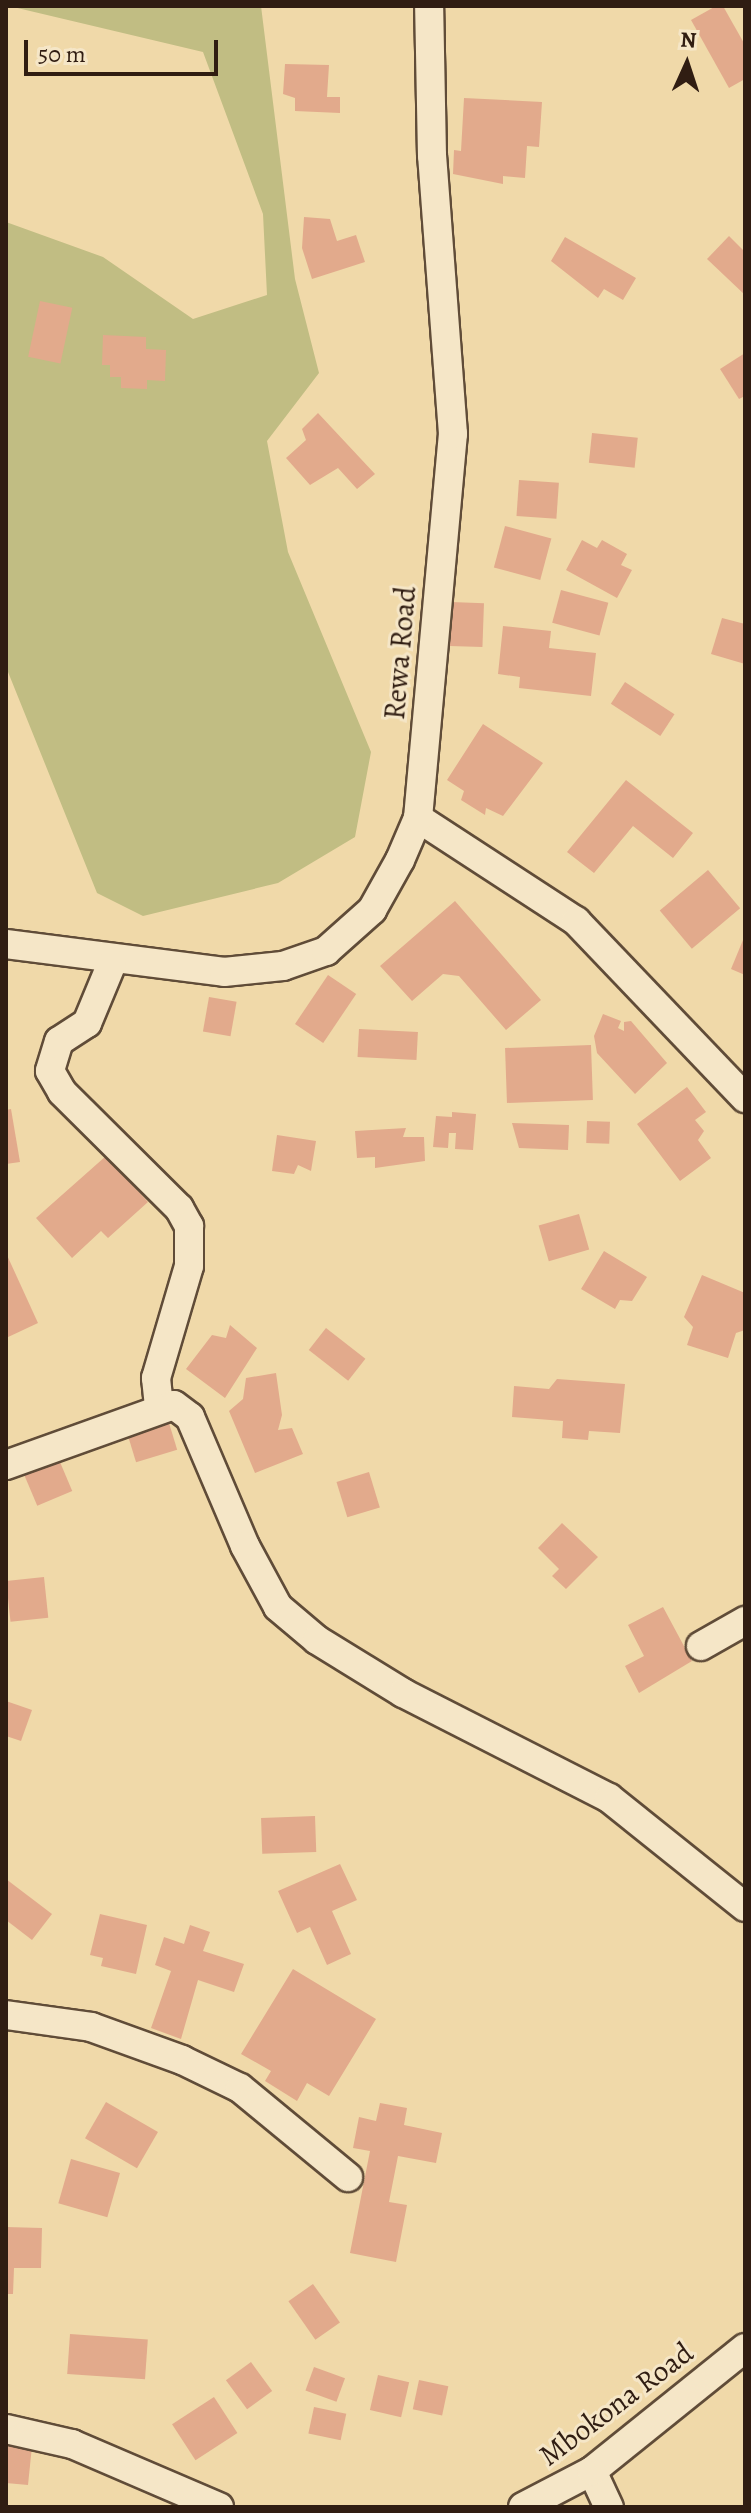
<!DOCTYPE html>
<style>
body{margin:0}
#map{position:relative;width:751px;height:2513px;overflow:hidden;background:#f0d9a9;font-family:Alegreya,serif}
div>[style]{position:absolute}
.green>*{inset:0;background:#c1bd83}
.building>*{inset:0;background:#e2aa8c;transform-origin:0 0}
.roads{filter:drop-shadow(2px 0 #604c38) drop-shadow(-2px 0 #604c38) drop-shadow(0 2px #604c38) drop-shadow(0 -2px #604c38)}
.minor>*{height:28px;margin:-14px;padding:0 14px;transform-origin:14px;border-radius:14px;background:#f5e6c7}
span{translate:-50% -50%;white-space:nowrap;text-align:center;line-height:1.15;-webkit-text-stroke:6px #f5e6c7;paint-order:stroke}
.street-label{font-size:30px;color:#301d12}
.frame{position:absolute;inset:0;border:8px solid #301d12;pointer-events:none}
.north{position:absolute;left:647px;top:24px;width:80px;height:80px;-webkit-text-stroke:6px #f5e6c7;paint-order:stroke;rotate:3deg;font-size:22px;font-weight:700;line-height:32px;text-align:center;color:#301d12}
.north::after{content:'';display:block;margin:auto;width:28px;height:36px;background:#301d12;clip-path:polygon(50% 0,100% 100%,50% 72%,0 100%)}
.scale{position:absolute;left:24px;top:40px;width:194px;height:36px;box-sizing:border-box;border:4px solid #301d12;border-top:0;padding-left:10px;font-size:24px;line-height:28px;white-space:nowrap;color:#301d12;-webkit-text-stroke:6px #f5e6c7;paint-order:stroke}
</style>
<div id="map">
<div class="green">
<i style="clip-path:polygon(9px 6px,261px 6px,295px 279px,319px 373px,267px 441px,288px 552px,371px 752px,355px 837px,278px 883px,143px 916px,97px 893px,6px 667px,6px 222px,103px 257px,193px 319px,267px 295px,263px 214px,203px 52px)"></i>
</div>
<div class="building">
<i style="clip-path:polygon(716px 6px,723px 6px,745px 45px,745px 79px,729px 88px,691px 20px)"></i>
<i style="clip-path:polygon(285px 64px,329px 65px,327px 97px,340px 97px,340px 113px,295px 111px,295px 98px,283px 94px)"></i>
<i style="clip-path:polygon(464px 98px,542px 102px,539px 147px,527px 146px,525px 178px,503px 176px,503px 184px,453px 174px,454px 150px,461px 151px)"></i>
<i style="clip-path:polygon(304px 217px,330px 219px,337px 241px,356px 235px,365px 262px,312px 279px,302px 248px)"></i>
<i style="clip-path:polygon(729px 236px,745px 252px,745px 295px,707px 259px)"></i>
<i style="clip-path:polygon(565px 237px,636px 278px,623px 300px,604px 289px,598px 298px,551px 261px)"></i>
<i style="left:40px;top:301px;width:33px;height:57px;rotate:12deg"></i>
<i style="clip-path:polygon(103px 335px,146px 337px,146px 349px,166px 350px,165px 381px,147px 380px,147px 389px,121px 388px,121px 377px,110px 377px,110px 365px,102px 365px)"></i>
<i style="clip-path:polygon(745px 353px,745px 396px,739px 399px,720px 369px)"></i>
<i style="clip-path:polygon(318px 413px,375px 474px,357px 489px,338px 468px,310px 485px,286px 458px,306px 440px,302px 429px)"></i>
<i style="left:592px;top:433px;width:46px;height:30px;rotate:6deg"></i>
<i style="left:519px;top:480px;width:40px;height:36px;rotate:4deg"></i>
<i style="left:505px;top:526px;width:48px;height:43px;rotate:15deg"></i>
<i style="clip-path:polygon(582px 540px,597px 548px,602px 540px,627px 554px,621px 565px,632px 570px,617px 598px,566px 570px)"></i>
<i style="left:561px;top:590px;width:49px;height:34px;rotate:15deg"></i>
<i style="left:451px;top:602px;width:33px;height:44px;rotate:2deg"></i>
<i style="clip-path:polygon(722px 618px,745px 624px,745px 664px,711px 654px)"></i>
<i style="clip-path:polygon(503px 626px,551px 631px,549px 648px,596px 653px,591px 696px,519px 688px,520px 677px,498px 674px)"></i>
<i style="left:625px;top:682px;width:59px;height:26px;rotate:33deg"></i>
<i style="clip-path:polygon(483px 724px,543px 763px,503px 816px,486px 808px,485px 815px,461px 800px,464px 791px,447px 780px)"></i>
<i style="clip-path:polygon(626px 780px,693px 833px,673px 858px,633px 826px,594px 873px,567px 852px)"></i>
<i style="left:708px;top:870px;width:50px;height:63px;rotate:50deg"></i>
<i style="clip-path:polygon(455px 901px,541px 1000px,506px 1030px,459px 976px,443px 974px,412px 1001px,380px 966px)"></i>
<i style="clip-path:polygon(743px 940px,745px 941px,745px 975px,731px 969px)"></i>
<i style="left:328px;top:975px;width:34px;height:59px;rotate:34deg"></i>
<i style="left:209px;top:997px;width:28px;height:35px;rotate:10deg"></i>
<i style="clip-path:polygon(603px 1014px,621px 1021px,618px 1028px,624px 1031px,624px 1022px,631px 1021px,667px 1063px,635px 1094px,597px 1053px,594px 1036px)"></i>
<i style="left:359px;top:1029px;width:59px;height:28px;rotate:3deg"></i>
<i style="left:591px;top:1045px;width:55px;height:86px;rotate:88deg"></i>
<i style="clip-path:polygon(687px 1087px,706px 1112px,695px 1120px,704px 1131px,698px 1140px,711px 1158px,680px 1181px,637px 1124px)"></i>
<i style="clip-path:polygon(11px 1109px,20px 1162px,6px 1164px,6px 1110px)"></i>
<i style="clip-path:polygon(452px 1112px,476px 1114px,473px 1150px,455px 1149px,456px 1133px,449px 1133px,448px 1148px,433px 1147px,436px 1116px,452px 1117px)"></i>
<i style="left:587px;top:1121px;width:23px;height:22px;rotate:2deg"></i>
<i style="clip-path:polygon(512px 1123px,569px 1125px,568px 1150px,519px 1148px)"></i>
<i style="clip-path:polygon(406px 1128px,403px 1137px,424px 1137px,425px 1161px,375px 1168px,375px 1157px,357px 1158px,355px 1131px)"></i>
<i style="clip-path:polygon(277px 1135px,316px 1141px,311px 1171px,298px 1165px,294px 1174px,272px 1171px)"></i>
<i style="clip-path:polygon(106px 1156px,148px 1202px,108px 1238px,101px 1231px,72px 1258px,36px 1218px)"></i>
<i style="left:579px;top:1214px;width:37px;height:42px;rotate:74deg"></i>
<i style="clip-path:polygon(604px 1251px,647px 1277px,632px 1301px,620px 1300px,615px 1309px,581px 1289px)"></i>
<i style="clip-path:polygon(6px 1253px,38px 1323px,6px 1338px)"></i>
<i style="clip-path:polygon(702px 1275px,745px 1293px,745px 1330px,736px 1333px,728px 1358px,687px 1345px,693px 1327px,684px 1317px)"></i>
<i style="clip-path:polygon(230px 1325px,257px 1348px,225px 1398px,186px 1369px,212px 1335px,226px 1338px)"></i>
<i style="left:326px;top:1328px;width:50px;height:28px;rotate:38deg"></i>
<i style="clip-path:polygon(276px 1373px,282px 1415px,278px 1430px,292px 1428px,303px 1454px,255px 1473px,229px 1411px,243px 1399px,246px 1378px)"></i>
<i style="clip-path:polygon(557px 1379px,625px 1384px,620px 1433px,589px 1431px,588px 1440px,562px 1438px,563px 1421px,512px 1417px,514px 1386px,549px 1389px)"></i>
<i style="left:169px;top:1423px;width:28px;height:43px;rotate:73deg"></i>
<i style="left:57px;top:1455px;width:39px;height:38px;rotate:67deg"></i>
<i style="left:369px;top:1472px;width:37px;height:34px;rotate:73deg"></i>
<i style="clip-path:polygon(562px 1523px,598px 1557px,566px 1589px,552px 1576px,559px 1569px,538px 1548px)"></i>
<i style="left:44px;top:1577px;width:41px;height:38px;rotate:84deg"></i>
<i style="clip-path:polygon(663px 1607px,692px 1661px,639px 1693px,625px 1666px,644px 1656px,628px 1625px)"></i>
<i style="clip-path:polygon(6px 1701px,32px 1710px,21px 1741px,6px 1736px)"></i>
<i style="left:315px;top:1816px;width:36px;height:54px;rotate:88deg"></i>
<i style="clip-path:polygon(340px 1864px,357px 1900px,332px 1911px,351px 1954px,327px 1965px,310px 1927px,297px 1933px,278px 1891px)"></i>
<i style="clip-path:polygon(6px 1879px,52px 1914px,32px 1940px,6px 1920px)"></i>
<i style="clip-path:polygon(100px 1914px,147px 1925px,136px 1974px,101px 1966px,103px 1958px,90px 1955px)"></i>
<i style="clip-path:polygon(190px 1925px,210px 1932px,203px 1951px,244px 1964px,234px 1992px,198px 1980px,181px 2039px,151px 2028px,171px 1971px,155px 1965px,164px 1937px,184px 1944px)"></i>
<i style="clip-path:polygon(293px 1969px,376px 2019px,329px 2096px,307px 2083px,297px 2101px,265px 2081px,271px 2071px,241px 2054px)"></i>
<i style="left:106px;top:2102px;width:60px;height:42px;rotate:30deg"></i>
<i style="clip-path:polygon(380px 2103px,407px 2108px,404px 2125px,442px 2133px,436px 2163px,398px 2156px,389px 2202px,407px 2205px,396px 2262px,350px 2253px,370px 2151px,353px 2148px,359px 2117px,376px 2121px)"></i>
<i style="left:71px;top:2159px;width:51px;height:46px;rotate:16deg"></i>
<i style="clip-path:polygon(6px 2227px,42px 2228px,41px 2268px,14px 2268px,13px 2294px,6px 2294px)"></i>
<i style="left:313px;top:2284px;width:47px;height:30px;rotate:55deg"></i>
<i style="left:70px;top:2334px;width:78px;height:40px;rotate:4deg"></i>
<i style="left:251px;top:2362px;width:36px;height:31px;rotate:54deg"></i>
<i style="left:314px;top:2367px;width:33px;height:25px;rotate:20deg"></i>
<i style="left:378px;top:2375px;width:32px;height:36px;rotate:13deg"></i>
<i style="left:419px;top:2380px;width:30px;height:30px;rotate:12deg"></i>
<i style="left:214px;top:2397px;width:43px;height:50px;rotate:57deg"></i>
<i style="left:314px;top:2407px;width:33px;height:27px;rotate:12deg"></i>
<i style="clip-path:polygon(6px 2444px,32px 2446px,28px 2485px,6px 2483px)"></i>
</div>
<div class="roads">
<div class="minor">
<i style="left:418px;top:818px;width:189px;rotate:33.1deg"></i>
<i style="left:576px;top:921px;width:245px;rotate:46.3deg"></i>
<i style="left:6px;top:944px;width:220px;rotate:7.3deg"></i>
<i style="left:224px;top:972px;width:59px;rotate:-5.8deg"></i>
<i style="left:283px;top:966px;width:46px;rotate:-19.2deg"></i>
<i style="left:326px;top:951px;width:62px;rotate:-41.7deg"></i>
<i style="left:372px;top:910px;width:57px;rotate:-60.8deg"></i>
<i style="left:400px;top:860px;width:46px;rotate:-66.8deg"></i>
<i style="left:418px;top:818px;width:386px;rotate:-84.8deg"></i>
<i style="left:453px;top:434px;width:279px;rotate:-94.3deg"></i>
<i style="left:432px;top:156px;width:150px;rotate:-91.1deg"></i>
<i style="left:112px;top:963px;width:65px;rotate:112.6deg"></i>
<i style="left:87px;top:1023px;width:33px;rotate:147deg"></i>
<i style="left:59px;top:1041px;width:31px;rotate:107deg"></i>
<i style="left:50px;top:1071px;width:24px;rotate:60deg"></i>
<i style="left:62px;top:1092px;width:165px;rotate:44.8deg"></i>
<i style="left:179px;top:1208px;width:21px;rotate:61deg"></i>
<i style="left:189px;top:1226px;width:40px;rotate:90deg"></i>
<i style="left:189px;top:1266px;width:117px;rotate:106.4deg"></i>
<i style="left:156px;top:1378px;width:29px;rotate:84deg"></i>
<i style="left:6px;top:1465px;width:178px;rotate:-19.7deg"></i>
<i style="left:174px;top:1405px;width:20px;rotate:37deg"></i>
<i style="left:190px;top:1417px;width:140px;rotate:66.9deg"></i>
<i style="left:245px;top:1546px;width:69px;rotate:61.6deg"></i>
<i style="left:278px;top:1607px;width:51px;rotate:40.2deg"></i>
<i style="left:317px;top:1640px;width:101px;rotate:31.6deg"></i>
<i style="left:403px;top:1693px;width:231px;rotate:27deg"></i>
<i style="left:609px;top:1798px;width:174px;rotate:38.7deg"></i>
<i style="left:701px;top:1646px;width:51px;rotate:-29.6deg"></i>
<i style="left:6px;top:2015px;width:86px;rotate:8deg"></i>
<i style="left:91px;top:2027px;width:97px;rotate:19.9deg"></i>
<i style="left:182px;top:2060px;width:64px;rotate:25.8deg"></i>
<i style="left:240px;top:2088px;width:140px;rotate:39.5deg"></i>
<i style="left:6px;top:2429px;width:68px;rotate:12.8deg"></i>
<i style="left:72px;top:2444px;width:160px;rotate:23.2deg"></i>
<i style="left:592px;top:2471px;width:40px;rotate:65deg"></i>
<i style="left:523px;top:2507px;width:78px;rotate:-27.6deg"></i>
<i style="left:592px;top:2471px;width:196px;rotate:-38.8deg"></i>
</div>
</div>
<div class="street-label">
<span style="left:400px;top:653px;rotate:-85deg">Rewa Road</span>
<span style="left:616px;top:2404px;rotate:-37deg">Mbokona Road</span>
</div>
<div class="frame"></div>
<div class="north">N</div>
<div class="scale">50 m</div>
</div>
